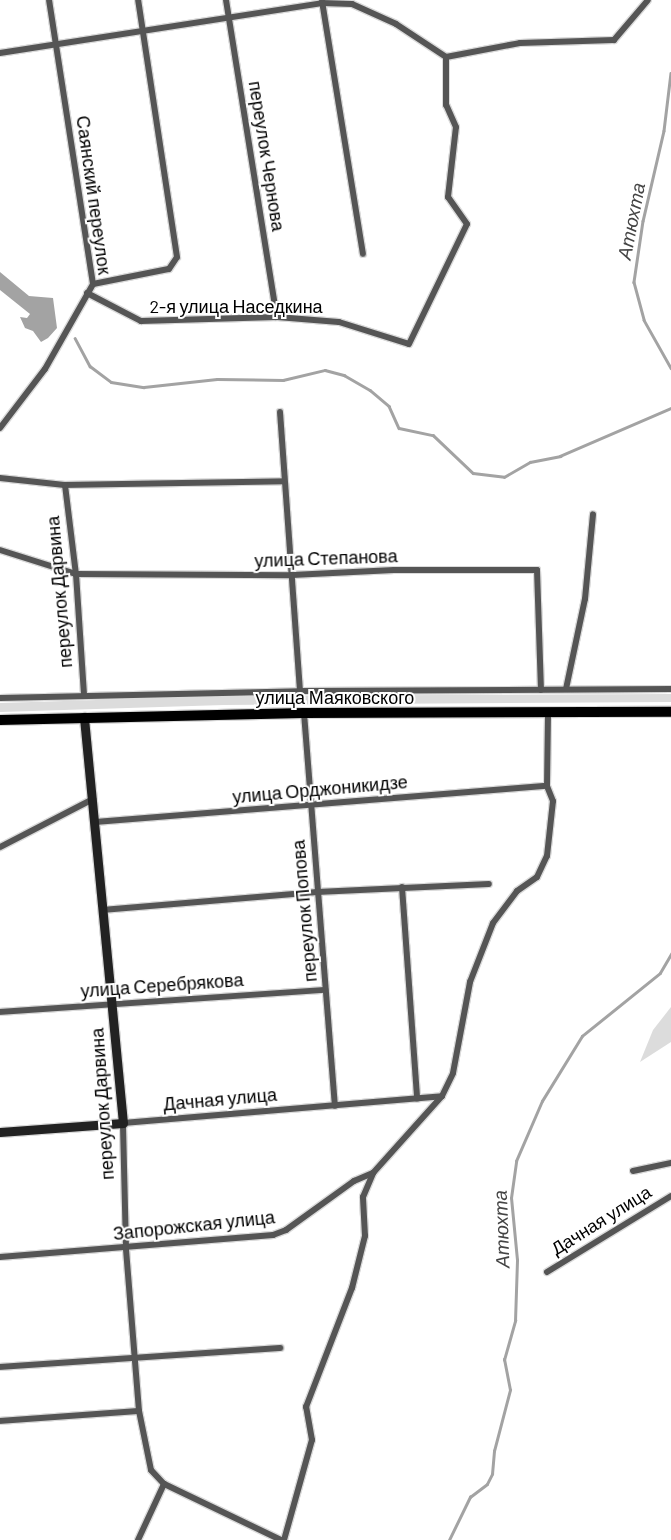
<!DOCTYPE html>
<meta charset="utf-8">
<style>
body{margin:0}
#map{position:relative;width:671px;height:1540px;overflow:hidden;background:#fff;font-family:Barlow,sans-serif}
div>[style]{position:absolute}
.green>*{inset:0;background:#dcdcdc}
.water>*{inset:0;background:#a3a3a3}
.stream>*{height:2.5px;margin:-1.25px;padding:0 1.25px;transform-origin:1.25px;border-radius:1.25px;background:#a3a3a3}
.roads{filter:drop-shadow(1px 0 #dbdbdb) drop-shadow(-1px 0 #dbdbdb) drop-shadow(0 1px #dbdbdb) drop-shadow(0 -1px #dbdbdb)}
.street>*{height:6px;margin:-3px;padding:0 3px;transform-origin:3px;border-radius:3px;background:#555}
.secondary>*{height:9px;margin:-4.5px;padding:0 4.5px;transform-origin:4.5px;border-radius:4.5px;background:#222}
.primary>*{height:10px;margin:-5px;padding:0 5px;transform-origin:5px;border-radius:5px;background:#000}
span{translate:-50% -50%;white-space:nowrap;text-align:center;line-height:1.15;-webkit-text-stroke:4px #fff;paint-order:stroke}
.street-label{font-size:18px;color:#000}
.water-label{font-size:19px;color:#444;font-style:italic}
</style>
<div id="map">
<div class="green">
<i style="clip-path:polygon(671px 694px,671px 702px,224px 705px,0 712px,0 703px,225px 696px)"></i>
<i style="clip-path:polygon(671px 1007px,671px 1042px,640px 1062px,653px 1030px)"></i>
</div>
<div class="water">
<i style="clip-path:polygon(0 272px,29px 296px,53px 298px,57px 328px,48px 338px,41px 342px,33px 331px,25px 328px,20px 317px,27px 318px,30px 314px,0 290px)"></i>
</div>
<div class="stream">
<i style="left:671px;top:73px;width:58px;rotate:96.9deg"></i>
<i style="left:664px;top:131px;width:92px;rotate:103.1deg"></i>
<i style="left:643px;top:221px;width:62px;rotate:98.4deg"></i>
<i style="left:634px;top:282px;width:39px;rotate:75deg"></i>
<i style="left:644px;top:320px;width:55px;rotate:60.6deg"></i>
<i style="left:75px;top:338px;width:32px;rotate:62deg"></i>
<i style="left:90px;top:366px;width:26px;rotate:37deg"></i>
<i style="left:111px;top:382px;width:33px;rotate:9deg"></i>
<i style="left:144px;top:387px;width:73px;rotate:-6.3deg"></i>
<i style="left:217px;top:379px;width:66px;rotate:0.9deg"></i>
<i style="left:283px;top:380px;width:43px;rotate:-13.4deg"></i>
<i style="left:325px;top:370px;width:20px;rotate:15deg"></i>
<i style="left:344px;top:375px;width:30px;rotate:30deg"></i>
<i style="left:370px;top:390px;width:25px;rotate:40deg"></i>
<i style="left:389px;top:406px;width:24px;rotate:66deg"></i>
<i style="left:399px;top:428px;width:35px;rotate:12deg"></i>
<i style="left:433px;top:435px;width:55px;rotate:43.5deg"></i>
<i style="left:473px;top:473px;width:31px;rotate:7deg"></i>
<i style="left:504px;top:477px;width:30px;rotate:-30deg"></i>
<i style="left:530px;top:462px;width:31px;rotate:-11deg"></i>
<i style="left:560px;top:456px;width:121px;rotate:-23.4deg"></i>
<i style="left:449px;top:1540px;width:48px;rotate:-64deg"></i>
<i style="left:470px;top:1497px;width:21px;rotate:-37deg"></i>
<i style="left:487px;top:1484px;width:11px;rotate:-63deg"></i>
<i style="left:492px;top:1474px;width:23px;rotate:-85deg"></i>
<i style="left:494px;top:1451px;width:63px;rotate:-75.3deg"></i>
<i style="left:510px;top:1390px;width:31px;rotate:-101deg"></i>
<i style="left:504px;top:1360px;width:41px;rotate:-74.2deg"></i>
<i style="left:515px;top:1321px;width:61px;rotate:-88.1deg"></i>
<i style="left:517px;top:1260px;width:62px;rotate:-95.5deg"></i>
<i style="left:511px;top:1198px;width:37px;rotate:-82deg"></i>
<i style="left:516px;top:1161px;width:65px;rotate:-66.6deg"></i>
<i style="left:542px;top:1101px;width:76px;rotate:-58.4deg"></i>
<i style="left:582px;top:1036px;width:100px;rotate:-38.9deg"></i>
<i style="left:660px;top:973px;width:22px;rotate:-60deg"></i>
</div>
<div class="roads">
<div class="street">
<i style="left:226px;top:0;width:321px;rotate:80.9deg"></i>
<i style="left:322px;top:1px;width:256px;rotate:80.8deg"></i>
<i style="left:0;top:53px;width:326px;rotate:-8.8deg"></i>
<i style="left:322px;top:3px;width:30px;rotate:2deg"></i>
<i style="left:352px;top:4px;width:48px;rotate:24.4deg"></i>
<i style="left:396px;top:24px;width:60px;rotate:33.4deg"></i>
<i style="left:446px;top:57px;width:75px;rotate:-10.7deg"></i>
<i style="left:520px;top:43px;width:94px;rotate:-1.8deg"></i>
<i style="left:614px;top:40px;width:52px;rotate:-49.6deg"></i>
<i style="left:93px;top:284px;width:77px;rotate:-11.2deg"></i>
<i style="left:169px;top:269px;width:14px;rotate:-56deg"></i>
<i style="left:177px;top:257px;width:260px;rotate:-98.6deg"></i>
<i style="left:87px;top:293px;width:61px;rotate:27.4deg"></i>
<i style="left:141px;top:321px;width:136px;rotate:-1.7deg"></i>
<i style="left:277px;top:317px;width:62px;rotate:4.6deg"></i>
<i style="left:339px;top:322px;width:73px;rotate:17.4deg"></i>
<i style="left:409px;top:344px;width:133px;rotate:-64.2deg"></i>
<i style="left:467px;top:224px;width:33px;rotate:-125deg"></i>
<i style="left:448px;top:197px;width:70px;rotate:-83.5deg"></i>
<i style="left:456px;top:127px;width:24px;rotate:-114deg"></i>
<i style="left:446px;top:105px;width:48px;rotate:-90deg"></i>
<i style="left:280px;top:412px;width:280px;rotate:85.9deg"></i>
<i style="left:0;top:428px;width:74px;rotate:-52.7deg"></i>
<i style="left:45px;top:369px;width:98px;rotate:-60.5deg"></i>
<i style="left:93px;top:284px;width:287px;rotate:-98.8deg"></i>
<i style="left:0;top:478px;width:65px;rotate:6.1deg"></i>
<i style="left:65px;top:485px;width:219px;rotate:-1deg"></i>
<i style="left:65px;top:485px;width:90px;rotate:83deg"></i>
<i style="left:76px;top:574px;width:121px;rotate:86.2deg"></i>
<i style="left:0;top:550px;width:80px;rotate:17.5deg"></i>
<i style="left:76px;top:574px;width:216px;rotate:0.3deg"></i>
<i style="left:292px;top:575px;width:102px;rotate:-2.8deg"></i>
<i style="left:394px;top:570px;width:143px"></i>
<i style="left:537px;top:570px;width:120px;rotate:88.1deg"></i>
<i style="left:566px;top:689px;width:92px;rotate:-78.1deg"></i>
<i style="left:585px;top:599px;width:85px;rotate:-84.6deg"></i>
<i style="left:0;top:698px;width:300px;rotate:-1.3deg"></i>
<i style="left:300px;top:691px;width:371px;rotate:-0.3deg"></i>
<i style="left:304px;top:713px;width:394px;rotate:85.5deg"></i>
<i style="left:95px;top:822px;width:453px;rotate:-4.6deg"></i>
<i style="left:0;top:847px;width:105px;rotate:-27.3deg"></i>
<i style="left:402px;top:887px;width:212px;rotate:85.9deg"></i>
<i style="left:102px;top:910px;width:216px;rotate:-4.8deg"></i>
<i style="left:317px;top:892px;width:172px;rotate:-2.7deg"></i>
<i style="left:0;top:1012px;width:326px;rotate:-3.9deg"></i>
<i style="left:633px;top:1171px;width:39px;rotate:-12deg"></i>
<i style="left:0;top:1257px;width:274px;rotate:-4.6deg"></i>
<i style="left:273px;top:1235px;width:14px;rotate:-21deg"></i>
<i style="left:286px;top:1230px;width:84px;rotate:-35.8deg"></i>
<i style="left:354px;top:1181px;width:21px;rotate:-23deg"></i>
<i style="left:547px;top:1272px;width:145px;rotate:-31.5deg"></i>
<i style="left:0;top:1367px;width:281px;rotate:-3.9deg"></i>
<i style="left:0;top:1421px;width:139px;rotate:-4.1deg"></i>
<i style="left:138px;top:1540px;width:62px;rotate:-65.1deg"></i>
<i style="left:281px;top:1540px;width:130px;rotate:-154.4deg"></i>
<i style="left:164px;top:1484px;width:19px;rotate:-133deg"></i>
<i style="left:151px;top:1470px;width:60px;rotate:-101.5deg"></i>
<i style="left:139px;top:1411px;width:164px;rotate:-94.6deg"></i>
<i style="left:126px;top:1248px;width:125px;rotate:-91.4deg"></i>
<i style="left:123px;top:1123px;width:320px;rotate:-4.8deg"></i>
<i style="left:284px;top:1540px;width:104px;rotate:-74.4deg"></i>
<i style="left:312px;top:1440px;width:34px;rotate:-100deg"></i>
<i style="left:306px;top:1407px;width:128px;rotate:-68.9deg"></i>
<i style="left:352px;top:1288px;width:54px;rotate:-76deg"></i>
<i style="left:365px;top:1236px;width:39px;rotate:-93deg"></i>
<i style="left:363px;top:1197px;width:26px;rotate:-67deg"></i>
<i style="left:373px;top:1173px;width:103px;rotate:-48.1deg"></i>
<i style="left:442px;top:1096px;width:25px;rotate:-64deg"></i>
<i style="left:453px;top:1073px;width:93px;rotate:-79.4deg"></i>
<i style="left:470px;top:982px;width:63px;rotate:-68.7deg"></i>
<i style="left:493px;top:923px;width:40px;rotate:-53deg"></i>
<i style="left:517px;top:891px;width:24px;rotate:-35deg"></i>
<i style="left:537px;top:877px;width:23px;rotate:-65deg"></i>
<i style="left:547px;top:856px;width:55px;rotate:-83.8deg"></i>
<i style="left:553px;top:801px;width:16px;rotate:-112deg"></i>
<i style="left:547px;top:786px;width:74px;rotate:-89.2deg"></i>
</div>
<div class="secondary">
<i style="left:0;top:1132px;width:123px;rotate:-4.2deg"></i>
<i style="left:123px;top:1123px;width:408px;rotate:-95.5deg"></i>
</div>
<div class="primary">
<i style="left:0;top:720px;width:304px;rotate:-1.3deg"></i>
<i style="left:304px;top:713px;width:367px;rotate:-0.2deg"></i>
</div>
</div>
<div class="street-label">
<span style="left:267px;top:156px;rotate:81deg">переулок Чернова</span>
<span style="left:94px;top:195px;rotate:82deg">Саянский переулок</span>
<span style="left:236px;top:306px">2-я улица Наседкина</span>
<span style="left:326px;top:558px;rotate:-2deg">улица Степанова</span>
<span style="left:59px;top:592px;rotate:-95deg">переулок Дарвина</span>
<span style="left:335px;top:697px">улица Маяковского</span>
<span style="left:320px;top:789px;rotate:-5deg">улица Орджоникидзе</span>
<span style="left:304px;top:911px;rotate:-95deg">переулок Попова</span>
<span style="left:162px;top:985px;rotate:-4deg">улица Серебрякова</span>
<span style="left:220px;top:1099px;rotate:-5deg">Дачная улица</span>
<span style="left:102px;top:1104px;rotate:-94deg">переулок Дарвина</span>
<span style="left:601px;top:1220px;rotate:-32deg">Дачная улица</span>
<span style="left:194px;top:1225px;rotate:-6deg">Запорожская улица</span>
</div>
<div class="water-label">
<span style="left:631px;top:221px;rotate:-79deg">Атюхта</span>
<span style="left:501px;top:1229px;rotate:-92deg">Атюхта</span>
</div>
</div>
